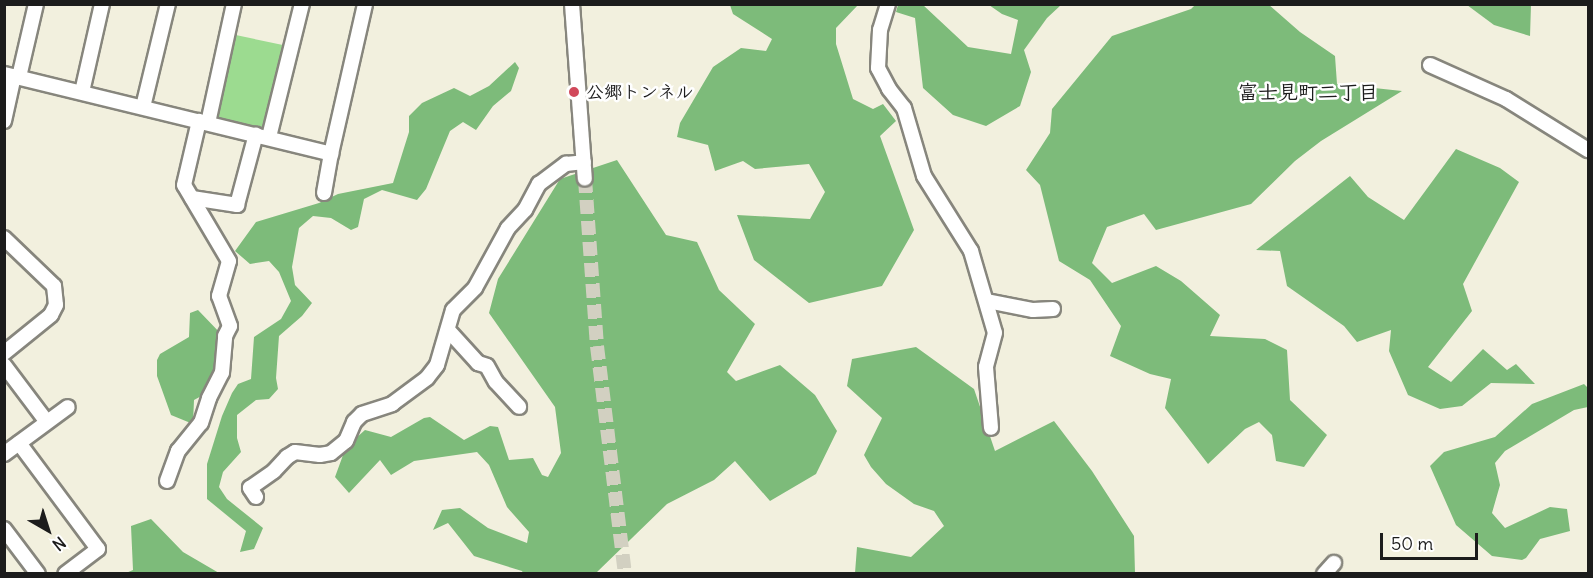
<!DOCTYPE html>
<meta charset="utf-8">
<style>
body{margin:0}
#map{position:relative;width:1593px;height:578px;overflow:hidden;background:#f2f0de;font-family:Delius,"Klee One",sans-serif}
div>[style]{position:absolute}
.green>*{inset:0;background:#9cdb90;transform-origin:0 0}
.forest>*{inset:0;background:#7dbb7a}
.minor-tunnel>*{height:14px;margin-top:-7px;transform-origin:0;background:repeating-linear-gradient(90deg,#d2d0c1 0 14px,transparent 0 21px)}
.roads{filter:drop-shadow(2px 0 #87867d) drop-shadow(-2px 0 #87867d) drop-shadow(0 2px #87867d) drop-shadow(0 -2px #87867d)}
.minor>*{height:14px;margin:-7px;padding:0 7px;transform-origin:7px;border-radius:7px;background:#fff}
.dots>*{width:16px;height:16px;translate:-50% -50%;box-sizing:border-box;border:3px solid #fff;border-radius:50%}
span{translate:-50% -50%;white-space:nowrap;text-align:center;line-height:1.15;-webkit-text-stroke:5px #fff;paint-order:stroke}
.poi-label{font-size:18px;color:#1c1c1c;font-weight:700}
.left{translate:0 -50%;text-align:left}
.neighbourhood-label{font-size:20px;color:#1c1c1c;font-weight:700}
.frame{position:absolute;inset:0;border:6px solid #1c1c1c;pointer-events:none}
.north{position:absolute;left:18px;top:500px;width:60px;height:60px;-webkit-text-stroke:4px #fff;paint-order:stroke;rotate:141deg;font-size:16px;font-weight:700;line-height:24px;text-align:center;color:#1c1c1c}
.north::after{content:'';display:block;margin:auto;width:21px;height:27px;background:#1c1c1c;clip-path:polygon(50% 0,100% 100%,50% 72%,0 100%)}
.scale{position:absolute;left:1380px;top:533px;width:98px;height:27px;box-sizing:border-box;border:3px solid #1c1c1c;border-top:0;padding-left:8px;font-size:18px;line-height:21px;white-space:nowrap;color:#1c1c1c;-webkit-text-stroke:4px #fff;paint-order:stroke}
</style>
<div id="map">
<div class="green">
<i style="left:231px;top:34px;width:53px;height:87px;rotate:12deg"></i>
</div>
<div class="forest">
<i style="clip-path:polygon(1196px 4px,1269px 5px,1300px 32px,1335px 56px,1337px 84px,1402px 91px,1321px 141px,1295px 161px,1251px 204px,1156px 230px,1144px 214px,1107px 227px,1092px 263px,1112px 283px,1156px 266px,1181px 281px,1220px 315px,1210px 336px,1265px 339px,1287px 350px,1290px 400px,1327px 435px,1304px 467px,1276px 461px,1272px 435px,1259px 422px,1245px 429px,1208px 464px,1165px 408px,1171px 379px,1150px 374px,1110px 356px,1121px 326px,1090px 280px,1059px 261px,1040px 185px,1026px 170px,1050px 133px,1052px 109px,1112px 36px,1191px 9px)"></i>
<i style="clip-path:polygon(730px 5px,858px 5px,836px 28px,836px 44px,853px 99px,873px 109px,883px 104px,896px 121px,880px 136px,914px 230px,882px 286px,809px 303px,754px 260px,737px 215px,810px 219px,825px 192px,809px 164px,755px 169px,743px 161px,715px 171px,708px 145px,677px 137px,680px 123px,713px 67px,741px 48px,766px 51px,772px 39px,733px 14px)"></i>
<i style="clip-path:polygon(898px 5px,923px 5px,968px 47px,1011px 54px,1018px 20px,1002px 14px,989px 5px,1061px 5px,1047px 18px,1024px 50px,1031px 72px,1020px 106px,986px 126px,953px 115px,923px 88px,915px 18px,896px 12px)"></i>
<i style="clip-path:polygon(1467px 5px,1531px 5px,1530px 36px,1494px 25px)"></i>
<i style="clip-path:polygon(515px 62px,519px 68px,511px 91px,493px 106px,476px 130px,463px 122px,450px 131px,426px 189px,417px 200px,382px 190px,364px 199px,358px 227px,351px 230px,331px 218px,313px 216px,299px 228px,292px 267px,295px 285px,312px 303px,302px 316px,279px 336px,276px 378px,278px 389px,269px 399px,256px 400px,237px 415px,237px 438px,241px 452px,223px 472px,219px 487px,227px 499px,263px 528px,254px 549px,240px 552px,246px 531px,207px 499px,207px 464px,222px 416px,232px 393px,238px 384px,251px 379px,254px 337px,281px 319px,291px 301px,279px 272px,269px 261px,250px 264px,235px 251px,256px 222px,319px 203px,338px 194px,393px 183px,409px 132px,409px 116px,422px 103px,454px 88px,470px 96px,489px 86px)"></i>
<i style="clip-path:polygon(1456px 149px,1500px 168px,1519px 182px,1463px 284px,1472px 311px,1428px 367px,1451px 382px,1483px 349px,1507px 370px,1516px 364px,1535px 384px,1491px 383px,1462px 406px,1440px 409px,1408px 395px,1389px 351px,1391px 330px,1357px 342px,1344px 326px,1287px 286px,1280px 251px,1256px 250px,1350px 176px,1368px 197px,1404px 220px)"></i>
<i style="clip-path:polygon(617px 160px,666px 235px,697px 242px,719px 290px,755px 324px,727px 372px,736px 381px,780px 365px,815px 395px,837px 431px,816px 474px,770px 501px,735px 461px,714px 480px,667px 504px,596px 573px,523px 573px,522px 571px,474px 556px,448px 523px,433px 530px,442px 510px,460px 508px,488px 528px,527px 543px,529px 532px,507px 507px,489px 465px,477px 452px,414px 461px,391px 475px,380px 460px,349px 493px,335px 477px,346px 447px,365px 430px,391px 437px,424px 418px,430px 417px,464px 440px,490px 426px,498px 427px,509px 460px,533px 458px,542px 475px,548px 477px,561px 453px,555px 407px,489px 313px,498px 279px,560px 179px)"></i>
<i style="clip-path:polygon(198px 310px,223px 336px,218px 374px,205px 394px,194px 400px,193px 424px,171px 415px,157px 376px,157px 360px,160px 354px,189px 337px,190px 313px)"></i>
<i style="clip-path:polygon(916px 347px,974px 389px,995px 451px,1054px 421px,1092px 471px,1134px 536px,1135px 573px,855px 573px,857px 547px,911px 557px,944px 526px,934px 511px,914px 504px,886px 484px,871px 467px,864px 455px,882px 418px,847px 386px,852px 359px)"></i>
<i style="clip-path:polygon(1584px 384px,1588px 388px,1588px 407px,1574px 410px,1505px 451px,1495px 463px,1500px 485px,1492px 513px,1505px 528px,1550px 507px,1567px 509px,1570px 531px,1540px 539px,1526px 558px,1522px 560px,1492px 556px,1456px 525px,1430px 466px,1444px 452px,1495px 437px,1532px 404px)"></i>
<i style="clip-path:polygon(151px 519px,183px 552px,219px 573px,126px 573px,133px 570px,131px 526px)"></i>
</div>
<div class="minor-tunnel">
<i style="left:585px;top:179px;width:167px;rotate:85.9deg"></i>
<i style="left:597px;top:346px;width:230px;rotate:83deg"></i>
</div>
<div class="roads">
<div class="minor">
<i style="left:572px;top:4px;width:175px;rotate:85.8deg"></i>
<i style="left:888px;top:4px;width:27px;rotate:107deg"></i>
<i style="left:880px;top:30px;width:38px;rotate:93deg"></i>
<i style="left:878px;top:68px;width:24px;rotate:62deg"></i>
<i style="left:889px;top:89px;width:24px;rotate:52deg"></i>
<i style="left:904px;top:108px;width:71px;rotate:73.6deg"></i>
<i style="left:924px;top:176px;width:89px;rotate:57.9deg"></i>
<i style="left:971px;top:251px;width:85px;rotate:73.7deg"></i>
<i style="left:995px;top:333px;width:35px;rotate:105deg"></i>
<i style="left:986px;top:367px;width:61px;rotate:85.3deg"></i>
<i style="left:1430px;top:65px;width:83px;rotate:24.1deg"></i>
<i style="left:1506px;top:99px;width:97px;rotate:31.9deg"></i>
<i style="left:4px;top:74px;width:337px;rotate:13.7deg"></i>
<i style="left:331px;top:154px;width:154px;rotate:-77.2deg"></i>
<i style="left:19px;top:77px;width:75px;rotate:-76.9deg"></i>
<i style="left:82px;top:92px;width:90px;rotate:-77.2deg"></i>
<i style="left:143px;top:107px;width:106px;rotate:-76.4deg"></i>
<i style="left:4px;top:121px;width:46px;rotate:-77.5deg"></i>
<i style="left:208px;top:123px;width:122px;rotate:-77.7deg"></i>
<i style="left:269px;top:137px;width:137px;rotate:-76.1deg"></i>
<i style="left:324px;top:193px;width:40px;rotate:-80deg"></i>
<i style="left:192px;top:198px;width:46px;rotate:8.8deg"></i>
<i style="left:237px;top:205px;width:73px;rotate:-75deg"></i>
<i style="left:4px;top:238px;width:69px;rotate:43.8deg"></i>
<i style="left:54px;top:286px;width:19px;rotate:84deg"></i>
<i style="left:56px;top:305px;width:11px;rotate:117deg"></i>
<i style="left:51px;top:315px;width:60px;rotate:141deg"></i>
<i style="left:987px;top:301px;width:47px;rotate:11.1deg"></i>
<i style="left:1033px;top:310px;width:20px;rotate:-3deg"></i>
<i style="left:448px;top:330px;width:45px;rotate:47.7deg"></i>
<i style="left:478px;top:363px;width:9px;rotate:18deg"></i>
<i style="left:487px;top:366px;width:18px;rotate:61deg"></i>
<i style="left:496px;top:382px;width:34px;rotate:47deg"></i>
<i style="left:4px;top:365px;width:71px;rotate:53deg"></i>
<i style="left:19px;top:443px;width:132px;rotate:53.3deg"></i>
<i style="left:98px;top:549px;width:41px;rotate:142.9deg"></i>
<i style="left:4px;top:454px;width:79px;rotate:-36.3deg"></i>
<i style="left:167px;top:481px;width:32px;rotate:-70deg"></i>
<i style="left:178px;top:451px;width:36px;rotate:-51deg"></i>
<i style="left:201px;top:423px;width:26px;rotate:-72deg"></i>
<i style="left:209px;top:398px;width:28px;rotate:-63deg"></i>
<i style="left:222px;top:373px;width:37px;rotate:-85deg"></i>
<i style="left:225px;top:336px;width:11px;rotate:-63deg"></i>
<i style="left:230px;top:326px;width:32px;rotate:-110deg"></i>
<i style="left:219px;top:296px;width:36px;rotate:-74deg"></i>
<i style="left:229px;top:261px;width:88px;rotate:-120.6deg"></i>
<i style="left:184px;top:185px;width:66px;rotate:-76.8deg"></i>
<i style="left:256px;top:497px;width:11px;rotate:-124deg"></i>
<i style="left:250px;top:488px;width:29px;rotate:-35deg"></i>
<i style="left:274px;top:471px;width:19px;rotate:-47deg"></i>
<i style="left:287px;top:457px;width:9px;rotate:-32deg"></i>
<i style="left:295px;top:452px;width:25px;rotate:7deg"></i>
<i style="left:320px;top:455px;width:11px;rotate:-10deg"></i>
<i style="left:331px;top:453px;width:19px;rotate:-39deg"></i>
<i style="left:346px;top:441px;width:21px;rotate:-67deg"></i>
<i style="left:354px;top:422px;width:11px;rotate:-45deg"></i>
<i style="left:362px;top:414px;width:32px;rotate:-18deg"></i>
<i style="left:392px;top:404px;width:44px;rotate:-36.6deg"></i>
<i style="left:427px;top:378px;width:16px;rotate:-52deg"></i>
<i style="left:437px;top:365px;width:57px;rotate:-73.8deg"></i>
<i style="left:453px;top:310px;width:31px;rotate:-45deg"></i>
<i style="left:475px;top:288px;width:68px;rotate:-61.2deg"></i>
<i style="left:508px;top:228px;width:25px;rotate:-47deg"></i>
<i style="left:525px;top:210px;width:30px;rotate:-62deg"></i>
<i style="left:539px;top:184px;width:34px;rotate:-37deg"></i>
<i style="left:566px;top:164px;width:18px;rotate:-6deg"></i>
<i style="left:4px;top:529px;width:56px;rotate:52.9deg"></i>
<i style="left:1324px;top:574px;width:15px;rotate:-48deg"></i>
</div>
</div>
<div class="dots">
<i style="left:574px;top:92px;background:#d1495b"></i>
</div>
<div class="poi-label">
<span class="left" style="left:586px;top:92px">公郷トンネル</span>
</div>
<div class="neighbourhood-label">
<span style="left:1308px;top:91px">富士見町二丁目</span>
</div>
<div class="frame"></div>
<div class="north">N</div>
<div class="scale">50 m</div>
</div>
